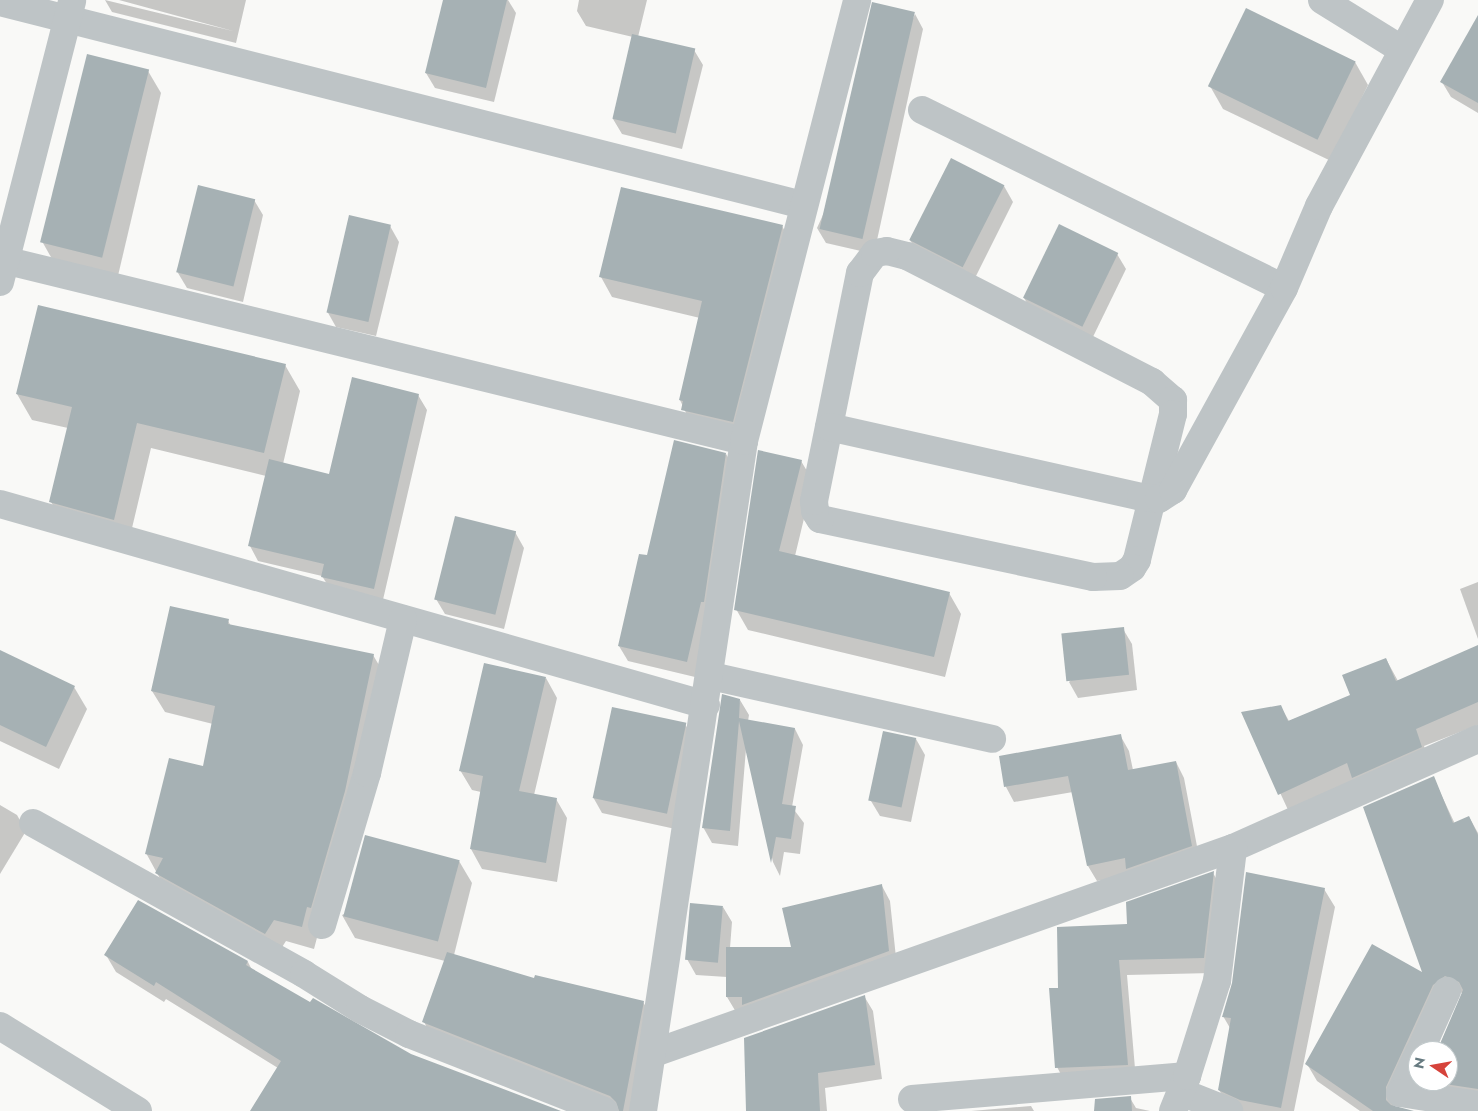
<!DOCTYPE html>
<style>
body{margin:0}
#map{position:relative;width:1478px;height:1111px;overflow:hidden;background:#f9f9f7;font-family:Jost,sans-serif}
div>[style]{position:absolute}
.shadow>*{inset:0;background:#0003}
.building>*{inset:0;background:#a6b1b4;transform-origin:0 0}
.minor>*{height:28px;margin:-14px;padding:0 14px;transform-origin:14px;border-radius:14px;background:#bec4c6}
span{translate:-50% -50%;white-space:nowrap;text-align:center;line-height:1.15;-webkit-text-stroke:5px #fff;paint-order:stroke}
.north{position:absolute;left:1408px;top:1041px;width:50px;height:50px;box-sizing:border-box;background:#fff;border:1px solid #c2cacc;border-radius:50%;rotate:282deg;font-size:14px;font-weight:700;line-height:20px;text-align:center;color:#667a80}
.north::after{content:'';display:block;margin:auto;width:18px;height:22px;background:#d6433b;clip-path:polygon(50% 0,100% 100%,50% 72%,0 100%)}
</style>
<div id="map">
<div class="shadow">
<i style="clip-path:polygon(105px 0,233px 31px,119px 0,246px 0,236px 43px,112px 12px)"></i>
<i style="clip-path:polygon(444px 0,508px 0,516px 13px,494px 102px,435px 88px,426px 73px)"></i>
<i style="clip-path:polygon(579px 0,647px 0,638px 37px,694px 50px,703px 65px,682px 149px,622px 134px,613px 119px,633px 37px,586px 26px,577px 11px)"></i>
<i style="clip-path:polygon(915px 14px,923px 29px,874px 254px,826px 243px,817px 228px)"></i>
<i style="clip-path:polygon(1478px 18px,1478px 113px,1451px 97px,1442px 82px)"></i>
<i style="clip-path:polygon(1355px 62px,1368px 85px,1331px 161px,1223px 109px,1210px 86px)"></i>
<i style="clip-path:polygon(148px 71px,161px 93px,117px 280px,56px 266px,43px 243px)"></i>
<i style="clip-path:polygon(1004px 186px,1013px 202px,973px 282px,919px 256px,910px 240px)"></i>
<i style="clip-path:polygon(254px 200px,263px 215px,243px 302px,187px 288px,178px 273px)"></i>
<i style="clip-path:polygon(390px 226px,399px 242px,376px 336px,336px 327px,327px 311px)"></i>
<i style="clip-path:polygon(782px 226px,794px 247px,744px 442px,694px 430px,680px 400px,700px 318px,612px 297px,601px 277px)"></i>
<i style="clip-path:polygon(1117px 254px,1126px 269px,1090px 343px,1033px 313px,1024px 298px)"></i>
<i style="clip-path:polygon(285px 365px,300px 391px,283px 464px,330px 475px,418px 395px,427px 410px,382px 604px,332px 592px,322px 576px,258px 561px,250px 546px,266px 476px,151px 448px,128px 545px,66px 528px,51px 502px,68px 428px,32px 420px,17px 394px)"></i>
<i style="clip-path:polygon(726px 454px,735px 469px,695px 677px,628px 661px,619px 646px,648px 557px)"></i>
<i style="clip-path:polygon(801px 461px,813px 481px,795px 556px,949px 593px,961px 614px,945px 677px,748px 630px,736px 609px)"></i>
<i style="clip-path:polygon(515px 532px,524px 548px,504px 629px,445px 614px,436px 599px)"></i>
<i style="clip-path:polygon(1478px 582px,1478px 639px,1460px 589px)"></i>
<i style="clip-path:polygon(228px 621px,231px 626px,373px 655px,386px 677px,314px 949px,286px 941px,277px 955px,169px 895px,146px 853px,204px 768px,213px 724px,165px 712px,152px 691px)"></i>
<i style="clip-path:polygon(1123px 629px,1132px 644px,1137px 690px,1078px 698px,1069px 682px)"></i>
<i style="clip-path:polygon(1478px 647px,1478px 725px,1424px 746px,1431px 764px,1289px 812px,1243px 713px,1281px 707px,1289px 721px,1352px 696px,1386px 659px,1398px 681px)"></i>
<i style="clip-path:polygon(0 652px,74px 687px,87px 709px,59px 769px,0 741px)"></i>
<i style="clip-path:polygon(546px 678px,557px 698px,534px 795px,556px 799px,567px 818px,557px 882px,482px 869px,471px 849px,481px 792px,472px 790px,460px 770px)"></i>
<i style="clip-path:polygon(740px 700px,749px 715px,748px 721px,795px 729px,803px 745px,792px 807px,804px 823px,800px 854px,784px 852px,780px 876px,773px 862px,746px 749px,738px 846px,712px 843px,703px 827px)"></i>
<i style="clip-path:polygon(685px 724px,694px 740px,680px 830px,602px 813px,593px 797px)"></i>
<i style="clip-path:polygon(1120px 735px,1129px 751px,1133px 770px,1176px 762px,1184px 778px,1200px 862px,1097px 881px,1088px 866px,1073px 792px,1014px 802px,1006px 787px,1001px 757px)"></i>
<i style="clip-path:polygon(916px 739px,925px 755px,911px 822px,880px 816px,871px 801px)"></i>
<i style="clip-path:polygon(1433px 777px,1455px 824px,1469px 817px,1478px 833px,1478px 1105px,1434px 1097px,1424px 1081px,1448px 1081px,1448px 1051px,1437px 1051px,1463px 993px,1455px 992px,1395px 1104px,1395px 1108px,1408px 1111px,1360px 1111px,1317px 1081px,1307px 1064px,1425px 975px)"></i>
<i style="clip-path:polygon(0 805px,17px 815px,26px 831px,0 874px)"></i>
<i style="clip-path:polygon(459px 861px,472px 883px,454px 955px,535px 980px,643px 1002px,653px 1019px,635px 1111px,614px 1111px,434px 1040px,424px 1022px,445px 961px,355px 938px,342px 915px)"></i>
<i style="clip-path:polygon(1213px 873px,1221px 887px,1212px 973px,1127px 975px,1136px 1080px,1065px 1082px,1057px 1067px,1059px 989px,1128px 926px)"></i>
<i style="clip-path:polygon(882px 886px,890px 901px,897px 967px,736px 1012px,727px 997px,727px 977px,696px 975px,687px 959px,723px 907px,732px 922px,730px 948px,792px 948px)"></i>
<i style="clip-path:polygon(1324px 889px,1335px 907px,1294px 1111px,1236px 1111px,1230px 1108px,1219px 1090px,1230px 1028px,1223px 1016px)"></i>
<i style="clip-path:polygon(106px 955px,248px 962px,252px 970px,311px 1004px,411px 1055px,557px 1111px,252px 1111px,278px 1068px,166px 999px,164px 1002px,116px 972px)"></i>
<i style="clip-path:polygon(864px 996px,873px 1011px,882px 1079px,825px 1088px,827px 1111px,747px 1111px)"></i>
<i style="clip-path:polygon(1130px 1098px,1136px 1108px,1150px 1111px,1095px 1111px)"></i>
<i style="clip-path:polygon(1031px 1106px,1034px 1111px,971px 1111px)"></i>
</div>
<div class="building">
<i style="clip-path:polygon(443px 0,507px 0,486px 88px,425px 73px)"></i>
<i style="left:872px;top:2px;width:44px;height:233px;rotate:13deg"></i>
<i style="left:1246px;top:8px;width:122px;height:87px;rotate:26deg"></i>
<i style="clip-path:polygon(1478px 15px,1478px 103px,1440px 82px)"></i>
<i style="left:632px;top:34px;width:65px;height:87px;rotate:13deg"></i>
<i style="left:87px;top:54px;width:64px;height:194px;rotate:14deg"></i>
<i style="left:951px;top:158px;width:60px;height:92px;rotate:27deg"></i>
<i style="left:198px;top:185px;width:59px;height:90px;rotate:14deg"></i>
<i style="clip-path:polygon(621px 187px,783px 225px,733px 422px,681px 410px,683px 401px,679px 400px,702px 301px,599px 277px)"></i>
<i style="left:349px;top:215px;width:43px;height:100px;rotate:13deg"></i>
<i style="left:1059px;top:224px;width:66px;height:82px;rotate:26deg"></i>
<i style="clip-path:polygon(38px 305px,286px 364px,264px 453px,137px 423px,114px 520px,49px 502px,72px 407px,16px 394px)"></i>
<i style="clip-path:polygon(352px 377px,419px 394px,374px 589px,321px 577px,324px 564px,248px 546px,269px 459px,329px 474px)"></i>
<i style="clip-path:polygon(674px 440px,726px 453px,704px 602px,701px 602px,687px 662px,618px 646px,639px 554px,647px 555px)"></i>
<i style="clip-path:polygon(758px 450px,802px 460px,779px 551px,950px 592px,934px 657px,734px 610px)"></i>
<i style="left:455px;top:516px;width:63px;height:86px;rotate:14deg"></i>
<i style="clip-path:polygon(170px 606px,229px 619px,228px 624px,374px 654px,345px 791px,311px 908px,307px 907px,302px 927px,274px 920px,265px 934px,155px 873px,163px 858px,145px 854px,169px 758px,203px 766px,215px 706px,151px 691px)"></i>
<i style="left:1124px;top:627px;width:48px;height:63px;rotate:84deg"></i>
<i style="clip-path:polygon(1478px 645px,1478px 702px,1416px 729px,1422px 747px,1352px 778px,1347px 763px,1278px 795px,1241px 712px,1281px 705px,1288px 721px,1350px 695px,1342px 675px,1386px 658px,1396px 681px)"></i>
<i style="clip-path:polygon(0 650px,75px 686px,46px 747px,0 725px)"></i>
<i style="clip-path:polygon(484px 663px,546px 677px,519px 791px,557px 798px,546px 863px,470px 849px,483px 776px,459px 771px)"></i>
<i style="clip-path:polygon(722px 694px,740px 699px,739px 718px,795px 728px,782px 804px,796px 806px,791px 839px,776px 837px,771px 863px,739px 721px,730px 831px,702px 828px)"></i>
<i style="left:612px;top:707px;width:76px;height:93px;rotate:12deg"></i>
<i style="left:883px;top:731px;width:34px;height:71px;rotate:12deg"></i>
<i style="clip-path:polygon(1121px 734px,1128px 770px,1176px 761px,1192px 846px,1126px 869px,1125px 858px,1087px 866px,1068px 776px,1004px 787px,999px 756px)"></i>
<i style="clip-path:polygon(1434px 776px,1453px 823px,1469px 816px,1478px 835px,1478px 1089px,1425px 1081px,1448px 1081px,1448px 1051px,1437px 1051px,1463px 990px,1459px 982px,1445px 976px,1433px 985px,1386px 1087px,1386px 1100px,1391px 1105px,1414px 1111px,1373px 1111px,1305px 1064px,1372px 944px,1422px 972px,1363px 807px)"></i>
<i style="left:365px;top:835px;width:98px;height:84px;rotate:15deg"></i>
<i style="clip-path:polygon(1214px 871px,1204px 958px,1119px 960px,1128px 1065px,1055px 1068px,1049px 988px,1058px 988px,1057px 927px,1127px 924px,1126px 902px)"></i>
<i style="clip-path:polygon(1246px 872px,1325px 888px,1281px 1108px,1240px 1100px,1218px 1090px,1231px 1018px,1222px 1017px,1232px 983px)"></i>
<i style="clip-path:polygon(882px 884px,889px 951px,742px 1005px,742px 997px,726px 997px,726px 947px,791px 947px,782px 908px)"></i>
<i style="clip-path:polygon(138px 900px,248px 961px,246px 965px,310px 1002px,313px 998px,411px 1054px,561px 1111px,250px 1111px,281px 1061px,156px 982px,154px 986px,104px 955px)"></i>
<i style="left:690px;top:903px;width:33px;height:57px;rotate:5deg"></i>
<i style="clip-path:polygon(447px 952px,534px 978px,535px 975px,644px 1001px,623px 1111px,619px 1111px,616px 1102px,610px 1096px,422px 1022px)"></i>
<i style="clip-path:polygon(865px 995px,875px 1065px,818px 1073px,820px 1111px,746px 1111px,744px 1038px)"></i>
<i style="clip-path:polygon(1131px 1096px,1132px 1111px,1094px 1111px,1095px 1099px)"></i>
</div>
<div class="minor">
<i style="left:1322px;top:0;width:93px;rotate:31.8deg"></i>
<i style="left:0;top:2px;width:828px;rotate:14.19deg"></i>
<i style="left:922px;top:110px;width:403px;rotate:26.2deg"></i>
<i style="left:887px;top:251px;width:21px;rotate:14deg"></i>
<i style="left:907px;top:256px;width:276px;rotate:27.2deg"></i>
<i style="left:1152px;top:382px;width:28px;rotate:41deg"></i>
<i style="left:1173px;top:400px;width:14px;rotate:90deg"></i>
<i style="left:1173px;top:414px;width:150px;rotate:103.9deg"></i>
<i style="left:1137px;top:560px;width:9px;rotate:122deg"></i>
<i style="left:1132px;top:568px;width:14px;rotate:146deg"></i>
<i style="left:1120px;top:576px;width:27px;rotate:178deg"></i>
<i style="left:1093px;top:577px;width:279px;rotate:-168deg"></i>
<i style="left:820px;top:519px;width:9px;rotate:-122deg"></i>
<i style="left:815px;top:511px;width:10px;rotate:-96deg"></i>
<i style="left:814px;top:501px;width:233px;rotate:-78.6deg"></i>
<i style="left:860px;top:273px;width:25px;rotate:-53deg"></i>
<i style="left:875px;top:253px;width:12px;rotate:-9deg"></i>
<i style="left:0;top:259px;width:766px;rotate:13.75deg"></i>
<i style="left:0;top:282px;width:290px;rotate:-75.6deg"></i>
<i style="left:829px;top:427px;width:320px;rotate:12.6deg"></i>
<i style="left:1141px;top:497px;width:18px;rotate:6deg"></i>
<i style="left:1159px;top:499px;width:17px;rotate:-33deg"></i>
<i style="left:1173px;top:490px;width:230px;rotate:-61.2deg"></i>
<i style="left:1284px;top:288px;width:89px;rotate:-66.9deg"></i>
<i style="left:1319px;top:206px;width:234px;rotate:-61.7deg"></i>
<i style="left:0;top:504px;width:734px;rotate:15.89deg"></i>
<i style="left:711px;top:676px;width:288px;rotate:12.6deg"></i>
<i style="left:33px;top:823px;width:310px;rotate:29.1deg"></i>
<i style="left:304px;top:974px;width:66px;rotate:32deg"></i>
<i style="left:360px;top:1009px;width:55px;rotate:27deg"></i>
<i style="left:409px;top:1034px;width:210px;rotate:21.5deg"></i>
<i style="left:322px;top:925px;width:159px;rotate:-73.5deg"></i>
<i style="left:367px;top:773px;width:158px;rotate:-76.8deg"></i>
<i style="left:0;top:1026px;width:162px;rotate:31.6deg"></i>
<i style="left:1420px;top:1051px;width:66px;rotate:-65.8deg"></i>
<i style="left:654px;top:1053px;width:614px;rotate:-19.5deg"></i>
<i style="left:1233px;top:848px;width:268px;rotate:-24deg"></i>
<i style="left:1418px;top:1054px;width:43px;rotate:114.8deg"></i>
<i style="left:1400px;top:1093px;width:79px;rotate:8.7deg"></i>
<i style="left:1181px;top:1092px;width:52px;rotate:21.6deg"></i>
<i style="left:912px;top:1099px;width:276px;rotate:-4.8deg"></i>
<i style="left:643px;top:1111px;width:678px;rotate:-81.43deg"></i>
<i style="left:744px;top:441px;width:455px;rotate:-75.6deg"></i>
<i style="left:1173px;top:1111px;width:38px;rotate:-68deg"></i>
<i style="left:1187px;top:1076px;width:100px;rotate:-72.5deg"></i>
<i style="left:1217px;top:981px;width:134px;rotate:-83.1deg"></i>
</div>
<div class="north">N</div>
</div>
